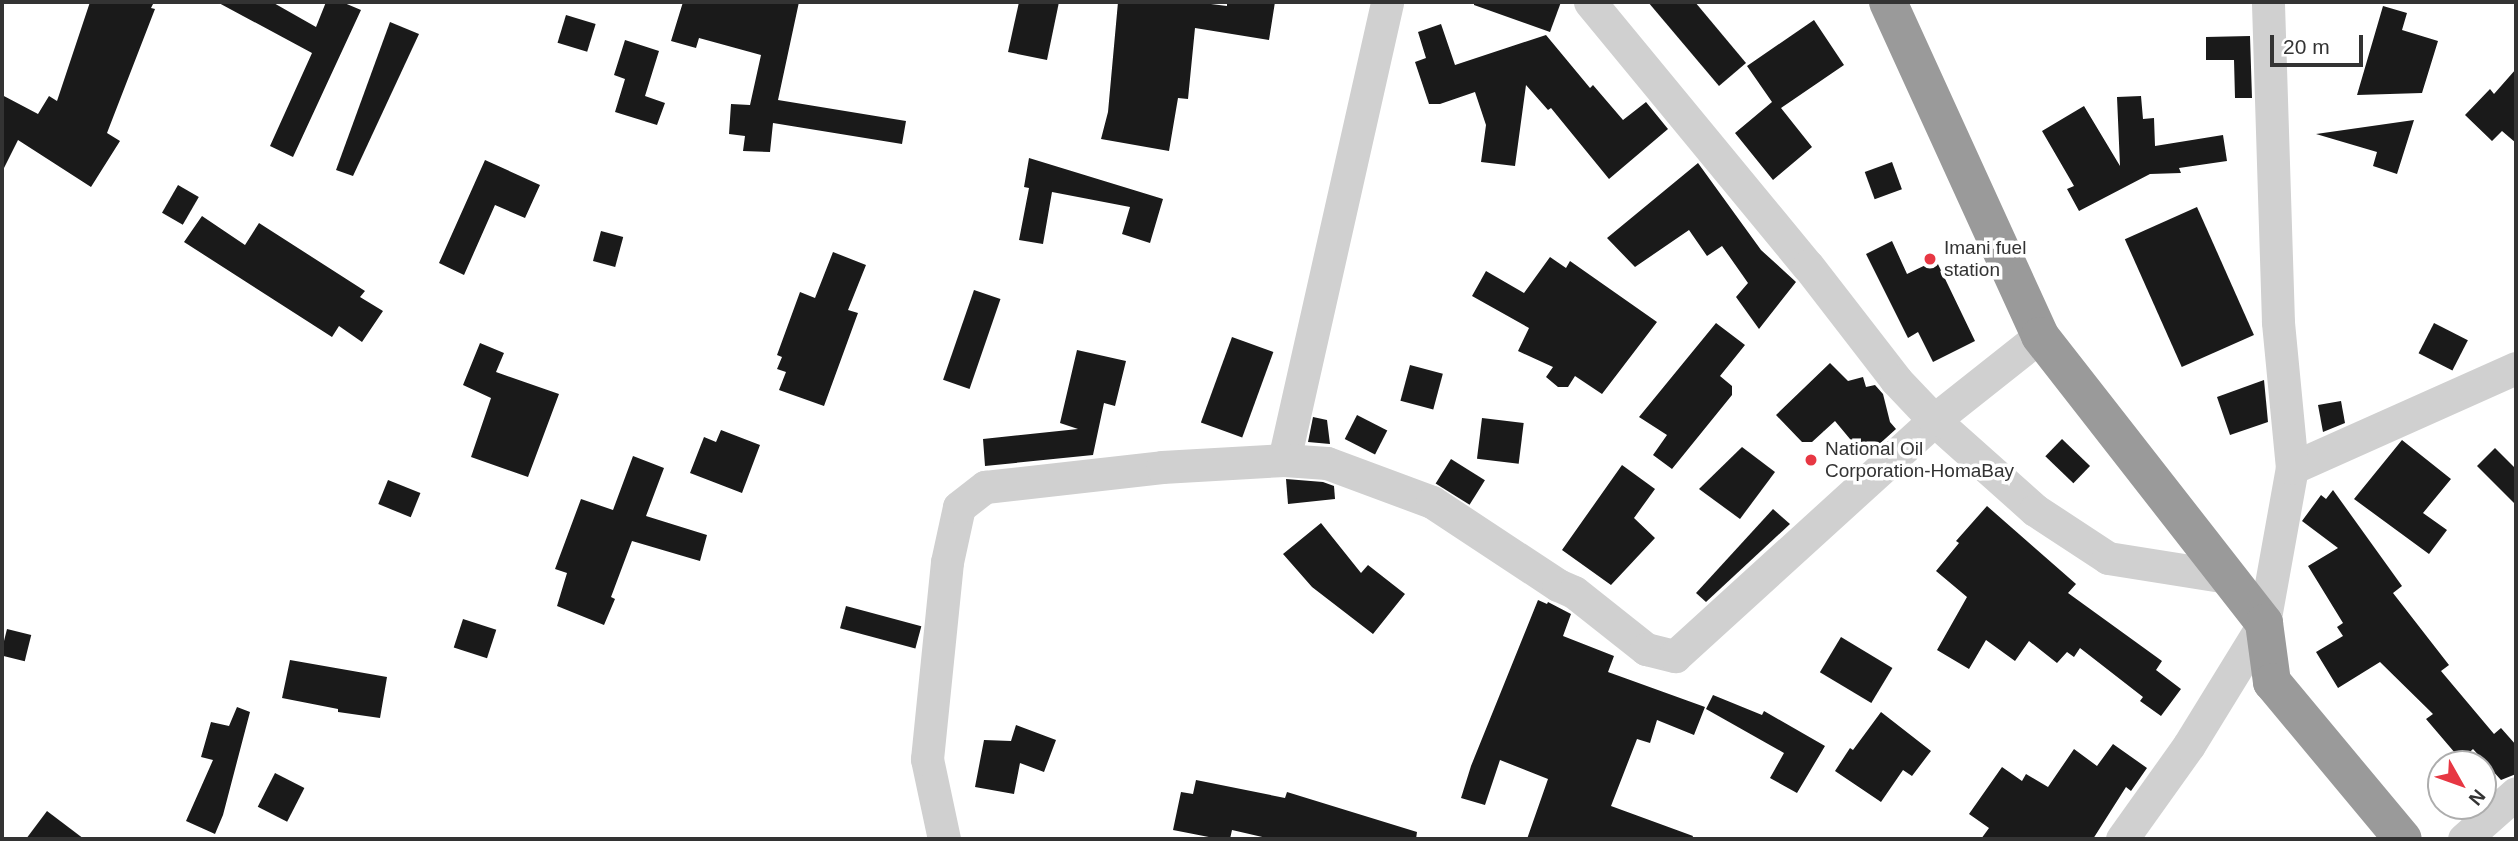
<!DOCTYPE html>
<style>
body{margin:0}
#map{position:relative;width:2518px;height:841px;overflow:hidden;background:#fff;font-family:Helvetica,sans-serif}
div>[style]{position:absolute}
.building>*{inset:0;background:#1a1a1a;transform-origin:0 0}
.minor>*{height:33px;margin:-16.5px;padding:0 16.5px;transform-origin:16.5px;border-radius:16.5px;background:#d0d0d0}
.highway>*{height:38px;margin:-19px;padding:0 19px;transform-origin:19px;border-radius:19px;background:#9a9a9a}
.dots>*{width:19px;height:19px;translate:-50% -50%;box-sizing:border-box;border:4px solid #fff;border-radius:50%}
span{translate:-50% -50%;white-space:nowrap;text-align:center;line-height:1.15;-webkit-text-stroke:7px #fff;paint-order:stroke}
.poi-label{font-size:19px;color:#333}
.left{translate:0 -50%;text-align:left}
.frame{position:absolute;inset:0;border:4px solid #333;pointer-events:none}
.north{position:absolute;left:2427px;top:750px;width:70px;height:70px;box-sizing:border-box;background:#fff;border:2px solid #adadad;border-radius:50%;rotate:130deg;font-size:19px;font-weight:700;line-height:28px;text-align:center;color:#333}
.north::after{content:'';display:block;margin:auto;width:24px;height:32px;background:#e73743;clip-path:polygon(50% 0,100% 100%,50% 72%,0 100%)}
.scale{position:absolute;left:2270px;top:35px;width:93px;height:32px;box-sizing:border-box;border:4px solid #333;border-top:0;padding-left:9px;font-size:21px;line-height:24px;white-space:nowrap;color:#333;-webkit-text-stroke:5px #fff;paint-order:stroke}
</style>
<div id="map">
<div class="building">
<i style="clip-path:polygon(90px 2px,154px 2px,151px 8px,155px 9px,107px 133px,120px 141px,91px 187px,18px 140px,2px 172px,2px 95px,38px 114px,49px 96px,57px 101px)"></i>
<i style="clip-path:polygon(217px 2px,272px 2px,316px 27px,326px 2px,342px 2px,361px 10px,293px 157px,270px 146px,312px 53px)"></i>
<i style="clip-path:polygon(683px 2px,799px 2px,778px 100px,906px 121px,902px 144px,773px 123px,770px 152px,743px 151px,745px 136px,729px 134px,731px 104px,750px 105px,761px 55px,699px 38px,696px 48px,671px 41px)"></i>
<i style="clip-path:polygon(1019px 2px,1059px 2px,1047px 60px,1008px 52px)"></i>
<i style="clip-path:polygon(1118px 2px,1195px 2px,1227px 6px,1227px 2px,1275px 2px,1269px 40px,1195px 28px,1188px 99px,1178px 98px,1169px 151px,1101px 139px,1108px 112px)"></i>
<i style="clip-path:polygon(1474px 2px,1561px 2px,1550px 32px,1474px 5px)"></i>
<i style="clip-path:polygon(1648px 2px,1695px 2px,1746px 63px,1719px 86px)"></i>
<i style="clip-path:polygon(2383px 6px,2407px 13px,2402px 30px,2438px 41px,2422px 93px,2357px 95px)"></i>
<i style="left:566px;top:15px;width:31px;height:29px;rotate:17deg"></i>
<i style="clip-path:polygon(1814px 20px,1844px 65px,1781px 108px,1812px 147px,1773px 180px,1735px 133px,1772px 102px,1747px 66px)"></i>
<i style="clip-path:polygon(390px 22px,419px 34px,353px 176px,336px 170px)"></i>
<i style="clip-path:polygon(1441px 24px,1455px 65px,1546px 35px,1590px 88px,1593px 85px,1623px 120px,1646px 102px,1668px 129px,1609px 179px,1551px 108px,1548px 110px,1526px 85px,1515px 166px,1481px 162px,1486px 125px,1475px 92px,1440px 104px,1429px 104px,1415px 62px,1426px 58px,1418px 32px)"></i>
<i style="clip-path:polygon(2250px 36px,2252px 98px,2235px 98px,2234px 60px,2206px 60px,2206px 37px)"></i>
<i style="clip-path:polygon(625px 40px,659px 51px,645px 96px,665px 103px,657px 125px,615px 112px,625px 79px,614px 75px)"></i>
<i style="clip-path:polygon(2516px 69px,2516px 143px,2502px 131px,2492px 141px,2465px 115px,2490px 89px,2494px 94px)"></i>
<i style="clip-path:polygon(2141px 96px,2143px 119px,2154px 118px,2155px 146px,2223px 135px,2227px 161px,2179px 168px,2181px 173px,2150px 174px,2079px 211px,2067px 189px,2074px 186px,2042px 131px,2084px 106px,2120px 166px,2117px 97px)"></i>
<i style="clip-path:polygon(2414px 120px,2397px 174px,2373px 166px,2377px 152px,2316px 134px)"></i>
<i style="clip-path:polygon(1029px 158px,1163px 199px,1150px 243px,1122px 234px,1130px 207px,1052px 192px,1043px 244px,1019px 240px,1029px 188px,1024px 187px)"></i>
<i style="clip-path:polygon(485px 160px,540px 185px,525px 218px,495px 205px,464px 275px,439px 263px)"></i>
<i style="left:1892px;top:162px;width:29px;height:29px;rotate:70deg"></i>
<i style="clip-path:polygon(1698px 163px,1761px 250px,1796px 282px,1759px 329px,1736px 297px,1748px 283px,1722px 246px,1707px 256px,1689px 230px,1635px 267px,1607px 238px)"></i>
<i style="left:178px;top:185px;width:24px;height:32px;rotate:30deg"></i>
<i style="left:2197px;top:207px;width:140px;height:79px;rotate:66deg"></i>
<i style="clip-path:polygon(202px 216px,245px 245px,259px 223px,365px 291px,360px 297px,383px 311px,362px 342px,339px 326px,332px 337px,184px 242px)"></i>
<i style="left:601px;top:231px;width:23px;height:31px;rotate:15deg"></i>
<i style="clip-path:polygon(1892px 241px,1907px 274px,1936px 260px,1975px 341px,1933px 362px,1918px 332px,1908px 338px,1866px 254px)"></i>
<i style="clip-path:polygon(833px 252px,866px 265px,848px 310px,858px 313px,824px 406px,779px 390px,786px 372px,777px 369px,782px 357px,777px 355px,800px 292px,815px 298px)"></i>
<i style="clip-path:polygon(1550px 257px,1566px 268px,1570px 261px,1657px 322px,1602px 394px,1575px 376px,1568px 387px,1558px 387px,1546px 377px,1553px 367px,1518px 351px,1529px 328px,1472px 296px,1486px 271px,1524px 293px)"></i>
<i style="left:974px;top:290px;width:28px;height:95px;rotate:19deg"></i>
<i style="clip-path:polygon(1716px 323px,1745px 345px,1720px 376px,1732px 386px,1732px 395px,1672px 469px,1653px 455px,1667px 435px,1639px 417px)"></i>
<i style="left:2434px;top:323px;width:38px;height:34px;rotate:27deg"></i>
<i style="left:1232px;top:337px;width:44px;height:91px;rotate:20deg"></i>
<i style="clip-path:polygon(480px 343px,504px 353px,496px 372px,559px 394px,528px 477px,471px 457px,491px 398px,463px 385px)"></i>
<i style="clip-path:polygon(1077px 350px,1126px 361px,1115px 406px,1104px 403px,1093px 455px,985px 466px,983px 439px,1078px 429px,1060px 423px)"></i>
<i style="clip-path:polygon(1830px 363px,1848px 381px,1863px 377px,1866px 387px,1875px 385px,1883px 394px,1890px 422px,1896px 429px,1865px 457px,1835px 421px,1812px 442px,1802px 442px,1776px 415px)"></i>
<i style="left:1410px;top:365px;width:34px;height:37px;rotate:15deg"></i>
<i style="clip-path:polygon(2264px 380px,2268px 422px,2230px 435px,2217px 397px)"></i>
<i style="clip-path:polygon(2341px 401px,2345px 423px,2323px 432px,2318px 405px)"></i>
<i style="left:1357px;top:415px;width:34px;height:27px;rotate:27deg"></i>
<i style="clip-path:polygon(1313px 417px,1327px 420px,1330px 444px,1308px 442px)"></i>
<i style="left:1482px;top:418px;width:42px;height:41px;rotate:7deg"></i>
<i style="clip-path:polygon(721px 430px,760px 445px,742px 493px,690px 473px,704px 437px,716px 442px)"></i>
<i style="left:2062px;top:439px;width:39px;height:24px;rotate:44deg"></i>
<i style="clip-path:polygon(2402px 440px,2451px 479px,2423px 513px,2447px 530px,2429px 554px,2354px 499px)"></i>
<i style="clip-path:polygon(1742px 447px,1775px 472px,1740px 519px,1699px 489px)"></i>
<i style="clip-path:polygon(2495px 448px,2516px 469px,2516px 505px,2477px 466px)"></i>
<i style="clip-path:polygon(633px 456px,664px 468px,646px 516px,707px 535px,700px 561px,632px 541px,611px 597px,615px 599px,604px 625px,557px 606px,567px 573px,555px 569px,581px 499px,613px 510px)"></i>
<i style="left:1451px;top:459px;width:40px;height:29px;rotate:32deg"></i>
<i style="clip-path:polygon(1622px 465px,1655px 489px,1634px 518px,1655px 538px,1611px 585px,1562px 550px)"></i>
<i style="clip-path:polygon(1286px 479px,1323px 482px,1334px 486px,1335px 499px,1288px 504px)"></i>
<i style="left:388px;top:480px;width:35px;height:26px;rotate:22deg"></i>
<i style="clip-path:polygon(2333px 490px,2402px 586px,2393px 593px,2449px 665px,2441px 671px,2494px 734px,2501px 728px,2516px 745px,2516px 774px,2501px 780px,2473px 749px,2461px 760px,2426px 719px,2433px 714px,2380px 662px,2338px 688px,2316px 652px,2343px 636px,2337px 627px,2343px 623px,2308px 566px,2338px 548px,2302px 521px,2321px 495px,2326px 499px)"></i>
<i style="clip-path:polygon(1987px 506px,2076px 584px,2068px 593px,2162px 661px,2156px 670px,2181px 689px,2161px 716px,2140px 701px,2143px 697px,2080px 648px,2074px 657px,2067px 652px,2057px 663px,2029px 641px,2015px 661px,1986px 640px,1969px 669px,1937px 650px,1967px 597px,1936px 571px,1959px 543px,1956px 541px)"></i>
<i style="clip-path:polygon(1773px 509px,1790px 524px,1706px 602px,1696px 593px)"></i>
<i style="clip-path:polygon(1321px 523px,1361px 573px,1368px 565px,1405px 594px,1373px 634px,1312px 587px,1283px 554px)"></i>
<i style="clip-path:polygon(1538px 600px,1547px 604px,1548px 602px,1571px 614px,1563px 636px,1614px 656px,1608px 672px,1705px 707px,1694px 735px,1657px 720px,1650px 743px,1637px 739px,1611px 806px,1693px 836px,1692px 839px,1527px 839px,1548px 779px,1500px 760px,1485px 805px,1461px 798px,1471px 766px)"></i>
<i style="left:846px;top:606px;width:78px;height:23px;rotate:15deg"></i>
<i style="left:463px;top:619px;width:35px;height:30px;rotate:18deg"></i>
<i style="left:7px;top:629px;width:25px;height:27px;rotate:14deg"></i>
<i style="left:1841px;top:637px;width:60px;height:41px;rotate:31deg"></i>
<i style="clip-path:polygon(290px 660px,387px 677px,380px 718px,338px 712px,338px 709px,282px 698px)"></i>
<i style="clip-path:polygon(1713px 695px,1762px 715px,1764px 711px,1825px 746px,1797px 793px,1770px 778px,1784px 753px,1706px 709px)"></i>
<i style="clip-path:polygon(237px 707px,250px 712px,223px 815px,215px 834px,186px 821px,213px 760px,201px 757px,211px 722px,229px 726px)"></i>
<i style="clip-path:polygon(1881px 712px,1931px 751px,1912px 776px,1903px 770px,1881px 802px,1835px 771px,1850px 748px,1853px 750px)"></i>
<i style="clip-path:polygon(1016px 725px,1056px 740px,1044px 772px,1020px 763px,1014px 794px,975px 787px,984px 740px,1011px 741px)"></i>
<i style="clip-path:polygon(2113px 744px,2147px 768px,2131px 791px,2126px 787px,2093px 839px,1981px 839px,1989px 828px,1969px 814px,2002px 767px,2022px 781px,2026px 774px,2048px 787px,2074px 749px,2097px 766px)"></i>
<i style="left:275px;top:773px;width:33px;height:38px;rotate:27deg"></i>
<i style="clip-path:polygon(1196px 780px,1285px 798px,1287px 792px,1417px 832px,1416px 839px,1271px 839px,1232px 830px,1230px 839px,1219px 839px,1173px 830px,1181px 792px,1193px 794px)"></i>
<i style="clip-path:polygon(47px 811px,84px 839px,26px 839px)"></i>
</div>
<div class="minor">
<i style="left:1590px;top:2px;width:342px;rotate:50.5deg"></i>
<i style="left:1808px;top:266px;width:144px;rotate:52.3deg"></i>
<i style="left:1896px;top:380px;width:55px;rotate:46.5deg"></i>
<i style="left:1934px;top:420px;width:135px;rotate:41.7deg"></i>
<i style="left:2035px;top:510px;width:87px;rotate:33.3deg"></i>
<i style="left:2108px;top:558px;width:121px;rotate:9deg"></i>
<i style="left:1284px;top:460px;width:469px;rotate:-77.3deg"></i>
<i style="left:2292px;top:468px;width:245px;rotate:-24.1deg"></i>
<i style="left:944px;top:839px;width:82px;rotate:-102deg"></i>
<i style="left:927px;top:759px;width:198px;rotate:-84.2deg"></i>
<i style="left:947px;top:562px;width:56px;rotate:-77.7deg"></i>
<i style="left:959px;top:507px;width:33px;rotate:-38deg"></i>
<i style="left:985px;top:487px;width:178px;rotate:-6.4deg"></i>
<i style="left:1162px;top:467px;width:122px;rotate:-3.3deg"></i>
<i style="left:1284px;top:460px;width:43px;rotate:4deg"></i>
<i style="left:1327px;top:463px;width:112px;rotate:20.4deg"></i>
<i style="left:1432px;top:502px;width:151px;rotate:33.4deg"></i>
<i style="left:1558px;top:585px;width:17px;rotate:24deg"></i>
<i style="left:1574px;top:592px;width:92px;rotate:38.4deg"></i>
<i style="left:1646px;top:649px;width:30px;rotate:14deg"></i>
<i style="left:1675px;top:656px;width:350px;rotate:-42.3deg"></i>
<i style="left:1934px;top:420px;width:135px;rotate:-38.4deg"></i>
<i style="left:2122px;top:839px;width:115px;rotate:-54.5deg"></i>
<i style="left:2189px;top:745px;width:143px;rotate:-58.4deg"></i>
<i style="left:2264px;top:623px;width:158px;rotate:-79.8deg"></i>
<i style="left:2292px;top:468px;width:147px;rotate:-95.5deg"></i>
<i style="left:2278px;top:322px;width:320px;rotate:-91.8deg"></i>
<i style="left:2464px;top:839px;width:69px;rotate:-41.5deg"></i>
</div>
<div class="highway">
<i style="left:1888px;top:2px;width:367px;rotate:65.5deg"></i>
<i style="left:2040px;top:336px;width:364px;rotate:52deg"></i>
<i style="left:2264px;top:623px;width:60px;rotate:82.3deg"></i>
<i style="left:2272px;top:682px;width:204px;rotate:50.2deg"></i>
</div>
<div class="dots">
<i style="left:1930px;top:259px;background:#e73743"></i>
<i style="left:1811px;top:460px;background:#e73743"></i>
</div>
<div class="poi-label">
<span class="left" style="left:1944px;top:259px">Imani fuel<br>station</span>
<span class="left" style="left:1825px;top:460px">National Oil<br>Corporation-HomaBay</span>
</div>
<div class="frame"></div>
<div class="north">N</div>
<div class="scale">20 m</div>
</div>
